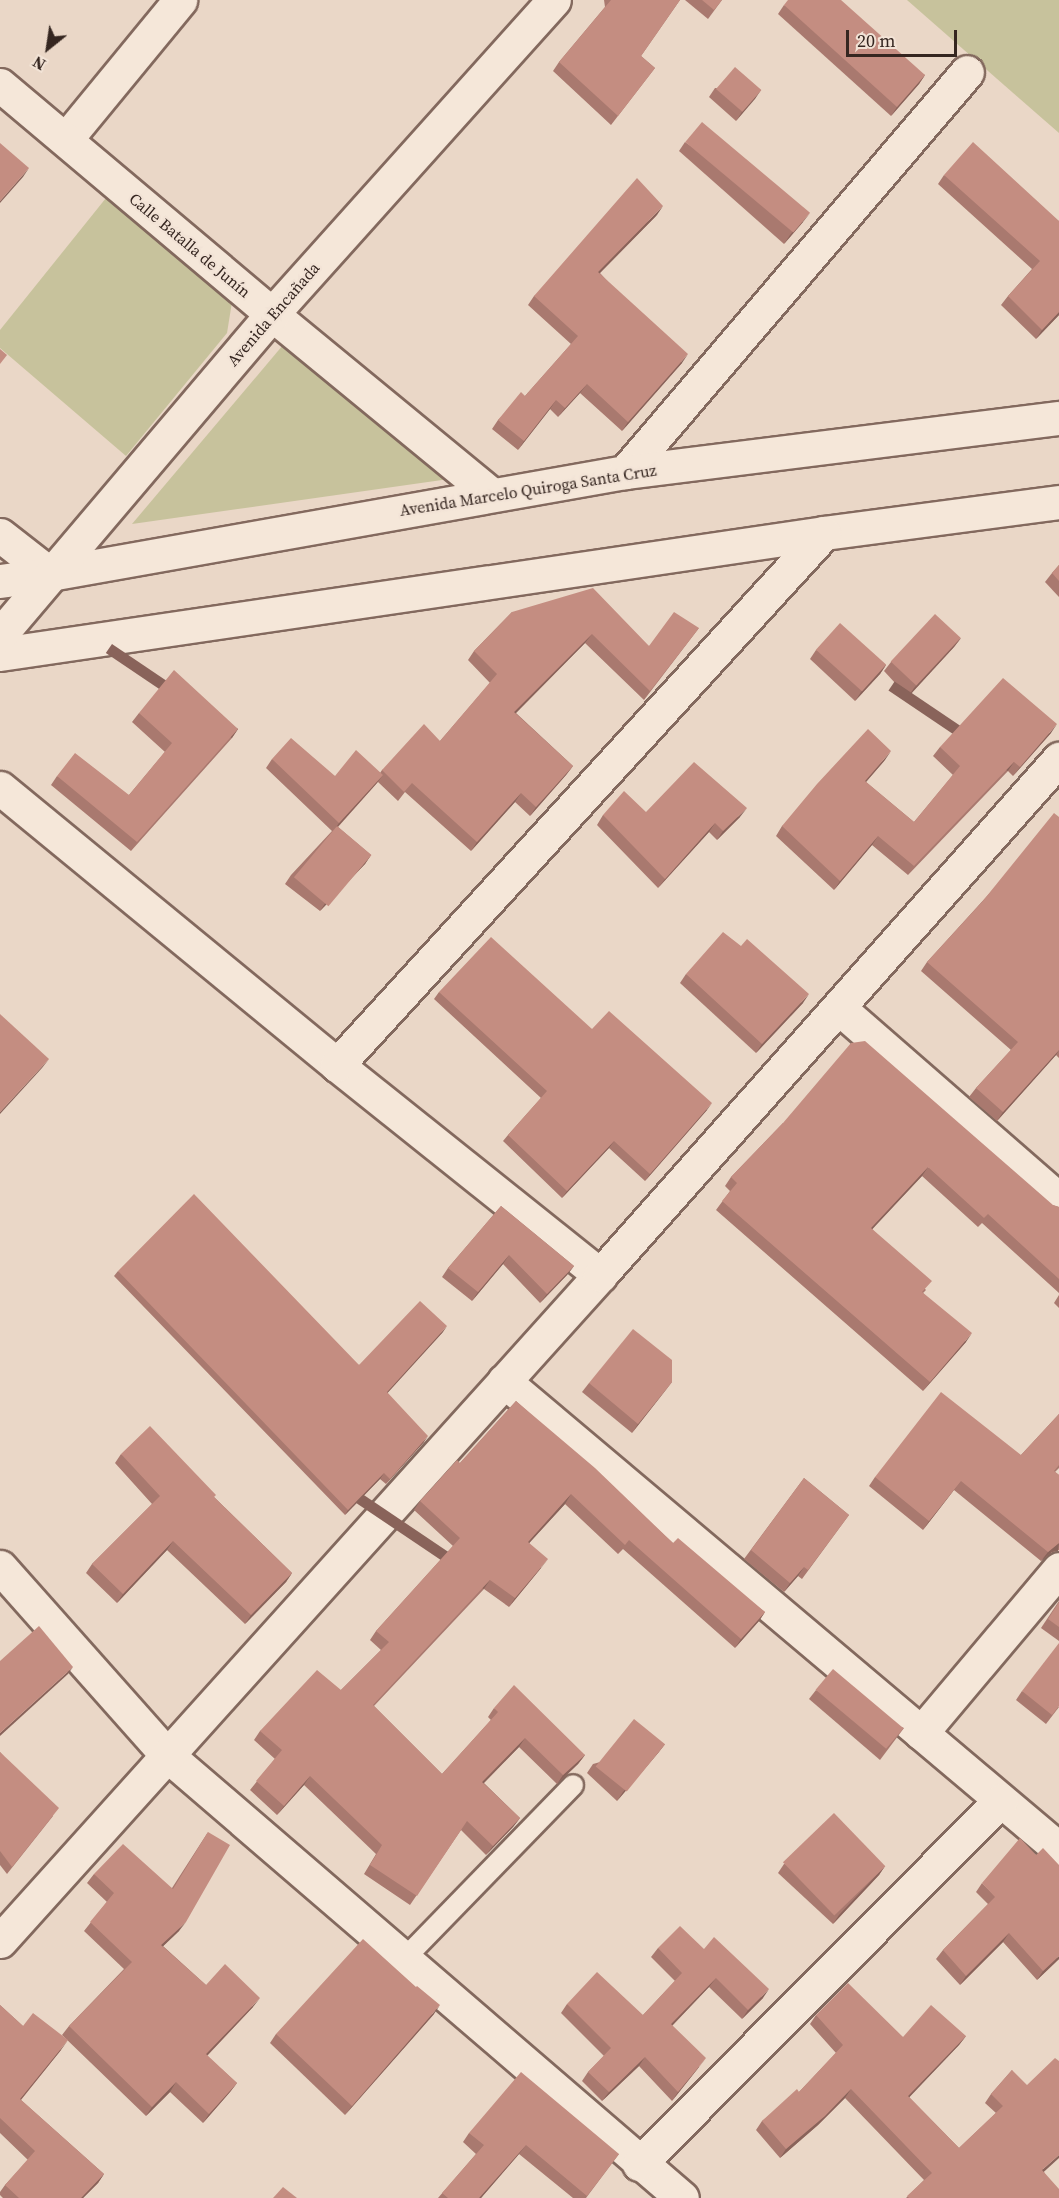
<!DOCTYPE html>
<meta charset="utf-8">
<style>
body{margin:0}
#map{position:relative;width:1059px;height:2198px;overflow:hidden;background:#ead7c7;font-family:"Source Serif 4",serif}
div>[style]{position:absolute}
.green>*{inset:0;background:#c7c29c}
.roads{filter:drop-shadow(2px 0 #83695e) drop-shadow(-2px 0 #83695e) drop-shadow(0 2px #83695e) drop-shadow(0 -2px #83695e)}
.service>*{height:20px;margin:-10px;padding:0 10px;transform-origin:10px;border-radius:10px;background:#f5e7d9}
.minor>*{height:33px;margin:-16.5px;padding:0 16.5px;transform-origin:16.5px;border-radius:16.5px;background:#f5e7d9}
.secondary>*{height:33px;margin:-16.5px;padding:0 16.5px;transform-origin:16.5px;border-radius:16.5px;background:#f5e7d9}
.wall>*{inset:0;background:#a9796f}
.shaded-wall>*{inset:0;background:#89635a;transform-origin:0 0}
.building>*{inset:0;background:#c48d81;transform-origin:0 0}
span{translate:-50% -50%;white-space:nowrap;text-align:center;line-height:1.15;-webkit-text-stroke:4.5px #f2e3d6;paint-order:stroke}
.street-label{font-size:16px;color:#352620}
.north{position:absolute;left:18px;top:18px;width:60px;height:60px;-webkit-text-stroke:4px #f2e3d6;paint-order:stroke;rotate:210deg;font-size:16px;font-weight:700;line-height:24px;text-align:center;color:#352620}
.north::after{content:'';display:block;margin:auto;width:21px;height:27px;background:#352620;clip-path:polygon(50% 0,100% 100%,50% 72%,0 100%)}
.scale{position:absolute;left:846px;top:30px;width:111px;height:27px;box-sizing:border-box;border:3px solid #352620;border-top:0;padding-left:8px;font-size:18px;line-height:21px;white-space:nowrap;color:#352620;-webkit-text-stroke:4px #f2e3d6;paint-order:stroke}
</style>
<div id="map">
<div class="green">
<i style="clip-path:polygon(907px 0,1059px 0,1059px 133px)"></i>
<i style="clip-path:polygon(106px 198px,232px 302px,227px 333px,126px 456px,0 348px,0 330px)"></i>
<i style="clip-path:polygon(283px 345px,449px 479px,132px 524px)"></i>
</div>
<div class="roads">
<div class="service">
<i style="left:405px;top:1958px;width:241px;rotate:-45.8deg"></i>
</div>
<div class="minor">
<i style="left:66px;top:139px;width:180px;rotate:-50.6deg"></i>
<i style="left:625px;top:472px;width:526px;rotate:-49.47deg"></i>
<i style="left:492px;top:495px;width:285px;rotate:-140.6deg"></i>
<i style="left:272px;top:314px;width:422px;rotate:-48.1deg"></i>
<i style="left:0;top:535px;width:63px;rotate:38deg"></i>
<i style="left:0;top:581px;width:50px;rotate:-8deg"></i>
<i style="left:50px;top:574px;width:584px;rotate:-10.06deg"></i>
<i style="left:625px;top:472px;width:437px;rotate:-7.1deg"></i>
<i style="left:0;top:654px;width:833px;rotate:-8.35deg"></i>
<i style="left:824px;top:533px;width:237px;rotate:-7.5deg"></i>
<i style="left:0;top:788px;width:436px;rotate:39.4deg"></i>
<i style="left:337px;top:1065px;width:337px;rotate:38.6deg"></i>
<i style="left:839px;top:1008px;width:292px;rotate:41.1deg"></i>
<i style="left:337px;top:1065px;width:721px;rotate:-47.53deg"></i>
<i style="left:504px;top:1381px;width:726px;rotate:40.14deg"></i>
<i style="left:0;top:1567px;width:251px;rotate:48.4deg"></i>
<i style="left:167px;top:1755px;width:679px;rotate:40.7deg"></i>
<i style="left:921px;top:1733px;width:214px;rotate:-49.9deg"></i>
<i style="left:0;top:1941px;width:896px;rotate:-47.98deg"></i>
<i style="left:600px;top:1275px;width:691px;rotate:-48.35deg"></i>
<i style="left:639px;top:2164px;width:513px;rotate:-45.16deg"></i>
</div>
<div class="secondary">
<i style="left:0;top:85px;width:356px;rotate:40.1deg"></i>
<i style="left:272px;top:314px;width:421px;rotate:130.3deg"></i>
</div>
</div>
<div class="wall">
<i style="clip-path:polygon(604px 0,680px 0,641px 56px,655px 68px,611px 125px,553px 71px,559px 62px,605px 7px)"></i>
<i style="clip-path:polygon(685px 0,722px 0,708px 19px)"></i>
<i style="clip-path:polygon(784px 5px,925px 75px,919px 84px,891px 116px,778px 14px)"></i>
<i style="clip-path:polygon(715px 88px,761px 90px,736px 121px,709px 97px)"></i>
<i style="clip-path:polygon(685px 142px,803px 222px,784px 244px,679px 151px)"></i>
<i style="clip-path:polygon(944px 175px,1059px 221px,1059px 315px,1036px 339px,1001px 305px,1008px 296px,1032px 269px,938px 184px)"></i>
<i style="clip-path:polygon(657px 215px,600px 273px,682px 363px,622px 431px,580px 393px,558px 417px,550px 409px,518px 450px,492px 429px,498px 420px,525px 396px,571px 344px,528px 305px,534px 296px)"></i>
<i style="clip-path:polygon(1059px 565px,1059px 597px,1045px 582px,1052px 573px)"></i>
<i style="clip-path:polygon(512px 612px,649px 646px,699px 628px,644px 700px,585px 643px,516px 713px,573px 766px,566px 775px,530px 816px,515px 802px,471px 851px,405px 792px,398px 801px,378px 782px,338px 827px,371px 855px,365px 864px,320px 911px,285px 884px,291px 875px,332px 831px,266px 768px,272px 759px,335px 776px,380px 773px,382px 770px,440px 741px,490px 683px,468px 660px,474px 651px)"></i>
<i style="clip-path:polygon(961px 638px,954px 647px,908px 697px,884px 671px,891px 662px)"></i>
<i style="clip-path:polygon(816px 650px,886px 665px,880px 674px,855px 701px,810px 659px)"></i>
<i style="clip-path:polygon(139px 713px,238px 729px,232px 738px,131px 851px,51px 785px,57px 776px,129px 795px,165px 752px,132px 722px)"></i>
<i style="clip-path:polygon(1051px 733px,1013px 776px,1008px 771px,908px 875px,872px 845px,834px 890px,776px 836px,782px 826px,885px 760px,866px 782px,914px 822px,953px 775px,933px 756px,940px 747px)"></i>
<i style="clip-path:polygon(646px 812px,740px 817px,717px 840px,709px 832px,658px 888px,597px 825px,603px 815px)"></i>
<i style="clip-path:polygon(1059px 817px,1059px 1058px,1056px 1055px,997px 1121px,969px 1097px,976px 1088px,1011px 1050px,921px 971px,927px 962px)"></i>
<i style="clip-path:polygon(686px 974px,803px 1003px,756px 1053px,680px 983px)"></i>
<i style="clip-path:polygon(439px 992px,592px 1029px,707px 1110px,645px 1181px,609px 1148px,562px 1198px,503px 1141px,508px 1135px,541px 1098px,434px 999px)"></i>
<i style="clip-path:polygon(783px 1123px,1059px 1207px,1059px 1293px,982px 1223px,978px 1227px,922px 1176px,872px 1229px,926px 1290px,923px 1293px,966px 1342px,923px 1391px,716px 1210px,730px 1191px,725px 1186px,731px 1177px)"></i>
<i style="clip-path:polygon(501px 1206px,574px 1266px,567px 1275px,540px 1303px,503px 1264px,472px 1301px,442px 1277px,448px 1268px)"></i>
<i style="clip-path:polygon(118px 1271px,359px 1365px,443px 1332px,387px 1393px,424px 1442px,386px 1484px,380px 1479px,345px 1515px,114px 1276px)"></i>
<i style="clip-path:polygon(1059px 1295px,1059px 1308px,1054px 1303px)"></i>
<i style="clip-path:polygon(672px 1382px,632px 1433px,582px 1392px,589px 1383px)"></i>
<i style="clip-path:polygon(516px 1401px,673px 1543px,765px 1612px,759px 1621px,735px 1648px,623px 1549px,618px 1554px,565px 1504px,529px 1543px,541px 1568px,509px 1607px,484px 1589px,374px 1706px,442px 1774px,491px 1720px,488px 1717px,494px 1708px,585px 1755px,578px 1764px,557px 1784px,519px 1747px,484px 1783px,520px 1818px,513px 1827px,486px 1855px,461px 1830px,410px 1905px,364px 1874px,376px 1854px,304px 1785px,277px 1815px,250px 1790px,275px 1759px,254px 1740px,260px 1731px,341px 1690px,381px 1650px,370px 1640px,376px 1631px,453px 1546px,414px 1510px,420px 1501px,460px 1463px)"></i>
<i style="clip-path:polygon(1059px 1414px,1059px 1468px,1055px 1472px,1059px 1475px,1059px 1550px,1052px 1552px,1041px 1561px,954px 1490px,923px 1530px,869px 1486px,875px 1477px,1021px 1455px)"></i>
<i style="clip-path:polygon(121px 1454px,214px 1497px,292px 1573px,286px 1582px,245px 1624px,167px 1550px,117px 1603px,86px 1573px,92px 1564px,152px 1504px,115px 1463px)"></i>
<i style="clip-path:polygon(804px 1478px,849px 1515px,802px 1579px,798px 1576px,784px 1592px,744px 1559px)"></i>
<i style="clip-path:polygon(1059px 1601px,1059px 1641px,1041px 1628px)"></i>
<i style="clip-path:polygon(816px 1690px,904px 1728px,880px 1760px,809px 1699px)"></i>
<i style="clip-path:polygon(1022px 1691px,1059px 1707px,1046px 1724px,1016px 1700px)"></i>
<i style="clip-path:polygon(665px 1744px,658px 1753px,617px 1801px,587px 1773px,593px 1764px)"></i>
<i style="clip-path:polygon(0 1752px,53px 1816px,7px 1874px,0 1865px)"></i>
<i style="clip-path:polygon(208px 1832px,179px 1931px,163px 1946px,206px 1985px,253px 2007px,207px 2056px,237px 2083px,230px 2092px,203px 2123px,170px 2092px,146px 2116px,62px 2035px,69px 2026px,124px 1969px,84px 1931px,107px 1902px,87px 1883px,94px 1874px,172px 1888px)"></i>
<i style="clip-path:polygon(784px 1864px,885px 1866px,879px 1875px,833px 1924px,778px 1873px)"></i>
<i style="clip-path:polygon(982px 1883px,1059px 1959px,1037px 1980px,1003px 1942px,960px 1985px,936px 1959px,943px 1950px,988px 1904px,976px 1892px)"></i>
<i style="clip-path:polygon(658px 1948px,704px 1949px,763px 1998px,742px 2019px,709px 1987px,672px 2026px,699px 2067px,672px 2101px,639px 2066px,602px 2101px,582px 2081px,588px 2072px,604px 2056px,561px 2013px,567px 2004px,643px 2015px,675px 1981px,651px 1957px)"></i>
<i style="clip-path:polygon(0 2005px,23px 2026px,61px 2050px,21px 2100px,104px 2174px,98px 2183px,83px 2198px,3px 2198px,0 2195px,0 2192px,5px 2185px,28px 2160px,0 2133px)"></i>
<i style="clip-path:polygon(434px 2014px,345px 2115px,270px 2043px,276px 2034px)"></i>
<i style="clip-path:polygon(816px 2015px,903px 2037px,966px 2036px,959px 2045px,909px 2097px,959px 2148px,996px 2113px,985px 2103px,991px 2094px,1012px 2070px,1044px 2172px,1059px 2198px,906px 2198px,924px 2180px,845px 2098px,818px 2125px,780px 2158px,756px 2130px,762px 2121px,799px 2092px,836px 2053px,810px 2024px)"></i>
<i style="clip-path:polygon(469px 2133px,619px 2154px,586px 2198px,573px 2198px,519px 2154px,481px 2198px,438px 2198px,476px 2154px,463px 2142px)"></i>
</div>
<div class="shaded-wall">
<i style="clip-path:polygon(925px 75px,919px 84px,891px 116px,897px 107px)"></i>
<i style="clip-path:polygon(761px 90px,755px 99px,736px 121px,742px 112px)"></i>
<i style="clip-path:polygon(29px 168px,23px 177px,0 203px,0 201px)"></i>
<i style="clip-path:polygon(663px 206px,657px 215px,592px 281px,598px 272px)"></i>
<i style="clip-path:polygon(810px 213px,803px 222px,784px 244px,790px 235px)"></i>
<i style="clip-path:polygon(1059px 312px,1059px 315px,1036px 339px,1042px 330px)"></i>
<i style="clip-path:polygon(688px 354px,682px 363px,622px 431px,628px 422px)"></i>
<i style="clip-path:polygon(587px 384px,580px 393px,558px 417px,565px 408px)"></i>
<i style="clip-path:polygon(556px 400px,550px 409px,518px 450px,524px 441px)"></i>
<i style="clip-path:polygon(592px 634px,585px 643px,508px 721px,514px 712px)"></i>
<i style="clip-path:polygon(961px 638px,954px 647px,908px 697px,914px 688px)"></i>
<i style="clip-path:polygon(886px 665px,880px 674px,855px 701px,861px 692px)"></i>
<i style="clip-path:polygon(1057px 724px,1051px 733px,1013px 776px,1020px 767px)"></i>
<i style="left:238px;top:729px;width:11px;height:152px;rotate:124deg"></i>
<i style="clip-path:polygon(891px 751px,885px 760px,859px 790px,865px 781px)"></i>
<i style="left:1014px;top:762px;width:11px;height:144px;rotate:124deg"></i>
<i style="clip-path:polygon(573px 766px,566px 775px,530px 816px,536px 807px)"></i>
<i style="clip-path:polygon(383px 775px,376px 784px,333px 832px,339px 823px)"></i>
<i style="clip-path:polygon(521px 793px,515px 802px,471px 851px,477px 842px)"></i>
<i style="clip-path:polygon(747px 808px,740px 817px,717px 840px,723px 831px)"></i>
<i style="clip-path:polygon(715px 823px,709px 832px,658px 888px,665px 879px)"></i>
<i style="clip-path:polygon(878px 836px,872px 845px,834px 890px,840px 881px)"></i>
<i style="clip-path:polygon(371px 855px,365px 864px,320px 911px,326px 902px)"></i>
<i style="clip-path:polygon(809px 994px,803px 1003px,756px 1053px,762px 1044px)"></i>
<i style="clip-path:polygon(1059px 1050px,1056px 1055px,997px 1121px,1003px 1112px)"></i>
<i style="clip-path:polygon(49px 1059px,42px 1068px,0 1114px,0 1112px)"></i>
<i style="clip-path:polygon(712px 1103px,707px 1110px,645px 1181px,650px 1174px)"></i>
<i style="clip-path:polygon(614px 1141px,609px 1148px,562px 1198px,567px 1191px)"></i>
<i style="clip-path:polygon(928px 1167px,922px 1176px,865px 1237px,871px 1228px)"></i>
<i style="clip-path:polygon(509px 1255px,503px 1264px,472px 1301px,478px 1292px)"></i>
<i style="clip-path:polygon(574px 1266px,567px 1275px,540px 1303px,547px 1294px)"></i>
<i style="clip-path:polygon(447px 1326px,443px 1332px,383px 1398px,387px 1392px)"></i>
<i style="clip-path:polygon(972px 1333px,966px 1342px,923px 1391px,930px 1382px)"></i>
<i style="clip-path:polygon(672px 1382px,665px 1391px,632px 1433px,638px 1424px)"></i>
<i style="clip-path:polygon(428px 1436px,424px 1442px,386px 1484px,390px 1479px)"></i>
<i style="clip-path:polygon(384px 1473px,380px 1479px,345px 1515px,348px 1510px)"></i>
<i style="clip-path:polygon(961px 1481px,954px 1490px,923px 1530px,929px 1521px)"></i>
<i style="clip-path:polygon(571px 1494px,565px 1504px,522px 1551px,528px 1542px)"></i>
<i style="clip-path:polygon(173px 1541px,167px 1550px,117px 1603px,123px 1594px)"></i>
<i style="clip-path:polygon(1059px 1543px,1058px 1551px,1052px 1552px,1041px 1561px,1048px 1552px)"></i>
<i style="clip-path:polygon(548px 1559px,541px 1568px,509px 1607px,515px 1598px)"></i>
<i style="clip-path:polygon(804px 1567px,798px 1576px,784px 1592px,790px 1583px)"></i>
<i style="clip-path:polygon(292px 1573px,286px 1582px,245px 1624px,251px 1615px)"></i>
<i style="left:490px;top:1580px;width:11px;height:171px;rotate:124deg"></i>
<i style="clip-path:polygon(765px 1612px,759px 1621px,735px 1648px,741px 1639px)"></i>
<i style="clip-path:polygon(73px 1667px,68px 1674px,0 1736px,0 1733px)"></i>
<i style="clip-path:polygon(525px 1738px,519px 1747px,476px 1791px,482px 1782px)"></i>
<i style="clip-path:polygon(665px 1744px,658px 1753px,617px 1801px,623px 1792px)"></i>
<i style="clip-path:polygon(585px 1755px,578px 1764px,557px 1784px,563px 1775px)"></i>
<i style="clip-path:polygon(310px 1776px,304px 1785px,277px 1815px,284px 1806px)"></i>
<i style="clip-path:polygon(520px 1818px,513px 1827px,486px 1855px,493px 1846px)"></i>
<i style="clip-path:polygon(885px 1866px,879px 1875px,833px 1924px,839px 1915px)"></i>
<i style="clip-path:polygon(186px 1922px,179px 1931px,155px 1954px,161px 1945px)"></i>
<i style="clip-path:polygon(1009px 1933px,1003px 1942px,960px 1985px,966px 1976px)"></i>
<i style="clip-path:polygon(1059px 1956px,1059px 1959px,1037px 1980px,1043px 1971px)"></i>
<i style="clip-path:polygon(716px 1978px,709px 1987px,665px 2033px,671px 2024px)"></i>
<i style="clip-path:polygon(769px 1989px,763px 1998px,742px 2019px,748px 2010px)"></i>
<i style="clip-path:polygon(260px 1998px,253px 2007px,199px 2064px,206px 2054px)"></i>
<i style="clip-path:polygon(440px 2005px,434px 2014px,345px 2115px,352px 2106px)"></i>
<i style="clip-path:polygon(966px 2036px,959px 2045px,902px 2105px,908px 2096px)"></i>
<i style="clip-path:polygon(68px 2040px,61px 2050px,14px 2108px,20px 2099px)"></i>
<i style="clip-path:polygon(645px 2057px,639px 2066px,602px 2101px,609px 2092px)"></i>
<i style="clip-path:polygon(706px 2058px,699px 2067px,672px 2101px,678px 2092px)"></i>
<i style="clip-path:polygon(176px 2082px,170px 2092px,146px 2116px,152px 2107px)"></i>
<i style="clip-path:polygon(237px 2083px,230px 2092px,203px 2123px,209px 2114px)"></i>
<i style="clip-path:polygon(851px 2089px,845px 2098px,818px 2125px,780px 2158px,786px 2149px)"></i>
<i style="clip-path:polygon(526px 2145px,519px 2154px,481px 2198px,479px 2198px)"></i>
<i style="clip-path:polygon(1059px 2155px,1059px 2158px,1036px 2179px,1042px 2170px)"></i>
<i style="clip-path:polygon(104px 2174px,98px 2183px,83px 2198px,81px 2198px)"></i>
</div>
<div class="building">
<i style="clip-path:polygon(611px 0,680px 0,641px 56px,655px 68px,618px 116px,559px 62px)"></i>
<i style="clip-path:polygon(702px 0,722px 0,714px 10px)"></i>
<i style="clip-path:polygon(788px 0,841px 0,925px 75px,897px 107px,784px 5px)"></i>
<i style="left:735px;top:67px;width:35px;height:29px;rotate:41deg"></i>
<i style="left:702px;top:122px;width:141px;height:26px;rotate:40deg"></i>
<i style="clip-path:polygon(973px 142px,1059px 221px,1059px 312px,1042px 330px,1008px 296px,1040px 261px,944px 175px)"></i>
<i style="clip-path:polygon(0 143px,29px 168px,0 201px)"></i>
<i style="clip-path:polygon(637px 178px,663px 206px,598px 272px,688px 354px,628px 422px,587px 384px,565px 408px,556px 400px,524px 441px,498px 420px,521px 392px,525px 396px,578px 336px,534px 296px)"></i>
<i style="clip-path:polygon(0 349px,7px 355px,0 364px)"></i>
<i style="clip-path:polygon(1059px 565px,1059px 581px,1052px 573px)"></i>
<i style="clip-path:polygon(593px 588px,649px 646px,674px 612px,699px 628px,650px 691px,592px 634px,514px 712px,573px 766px,536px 807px,521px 793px,477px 842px,412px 783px,404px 792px,382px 770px,424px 724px,440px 741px,497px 674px,474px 651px,512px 612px)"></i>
<i style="left:935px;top:614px;width:35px;height:65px;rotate:43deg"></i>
<i style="left:840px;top:623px;width:62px;height:36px;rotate:42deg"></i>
<i style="clip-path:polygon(174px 670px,238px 729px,137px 842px,57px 776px,75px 753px,129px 795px,172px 743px,139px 713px)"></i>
<i style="clip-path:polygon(1003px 678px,1057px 724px,1020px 767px,1014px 762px,914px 866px,878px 836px,840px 881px,782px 826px,817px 784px,868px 729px,891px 751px,865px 781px,914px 822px,960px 766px,940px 747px)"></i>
<i style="clip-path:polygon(291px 738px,335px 776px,356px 750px,383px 775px,339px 823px,272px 759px)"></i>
<i style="clip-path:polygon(694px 762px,747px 808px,723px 831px,715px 823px,665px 879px,603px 815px,624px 791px,646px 812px)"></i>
<i style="clip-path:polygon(1054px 813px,1059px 817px,1059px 1050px,1003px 1112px,976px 1088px,1018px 1042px,927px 962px,982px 902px)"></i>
<i style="left:337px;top:826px;width:45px;height:67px;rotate:40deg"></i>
<i style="clip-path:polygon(723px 932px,741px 946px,747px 939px,809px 994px,762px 1044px,686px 974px)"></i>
<i style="clip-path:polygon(491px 937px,592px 1029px,609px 1011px,712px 1103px,650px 1174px,614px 1141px,567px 1191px,508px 1135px,547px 1091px,439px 992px)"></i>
<i style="clip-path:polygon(0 1014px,49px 1059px,0 1112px)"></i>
<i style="clip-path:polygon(865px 1041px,1053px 1205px,1059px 1207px,1059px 1279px,988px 1214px,984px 1218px,928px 1167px,871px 1228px,932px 1281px,922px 1292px,972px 1333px,930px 1382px,722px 1201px,737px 1183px,731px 1177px,783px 1123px,851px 1043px)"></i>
<i style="clip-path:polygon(194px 1194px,359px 1365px,420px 1301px,447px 1326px,387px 1392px,428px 1436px,390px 1479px,384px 1473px,348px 1510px,118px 1271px)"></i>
<i style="clip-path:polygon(501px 1206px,574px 1266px,547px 1294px,509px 1255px,478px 1292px,448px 1268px)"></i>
<i style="clip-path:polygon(633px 1329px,672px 1360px,672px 1382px,638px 1424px,589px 1383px)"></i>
<i style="clip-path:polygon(941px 1392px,1021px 1455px,1059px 1414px,1059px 1465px,1054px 1471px,1059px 1475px,1059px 1543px,1048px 1552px,961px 1481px,929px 1521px,875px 1477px)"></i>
<i style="clip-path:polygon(516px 1401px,595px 1468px,673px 1543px,678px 1538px,765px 1612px,741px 1639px,629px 1540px,625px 1545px,571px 1494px,528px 1542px,548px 1559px,515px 1598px,490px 1580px,373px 1705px,442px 1774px,498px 1712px,494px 1708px,514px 1685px,585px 1755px,563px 1775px,525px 1738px,482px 1782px,520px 1818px,493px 1846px,467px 1821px,417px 1896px,370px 1865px,382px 1845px,310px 1776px,284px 1806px,256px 1781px,282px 1750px,260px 1731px,317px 1670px,341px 1690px,389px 1642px,376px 1631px,460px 1538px,420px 1501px,457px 1460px,460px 1463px)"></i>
<i style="clip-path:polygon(150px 1426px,216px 1495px,214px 1497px,292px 1573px,251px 1615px,173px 1541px,123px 1594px,92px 1564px,160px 1496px,121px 1454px)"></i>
<i style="clip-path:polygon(804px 1478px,849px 1515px,808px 1570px,804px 1567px,790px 1583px,751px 1550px)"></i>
<i style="clip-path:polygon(1059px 1602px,1059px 1627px,1048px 1619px)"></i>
<i style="clip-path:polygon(39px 1626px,73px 1667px,0 1733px,0 1661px)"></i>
<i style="clip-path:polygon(1059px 1643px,1059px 1706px,1052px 1715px,1022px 1691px)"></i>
<i style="left:833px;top:1669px;width:92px;height:27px;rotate:40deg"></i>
<i style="left:634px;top:1719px;width:40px;height:61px;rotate:39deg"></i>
<i style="clip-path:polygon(0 1752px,59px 1808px,12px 1867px,0 1851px)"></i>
<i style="left:834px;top:1813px;width:74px;height:71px;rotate:46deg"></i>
<i style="clip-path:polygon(208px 1832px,230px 1845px,186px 1922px,161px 1945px,206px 1985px,225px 1964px,260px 1998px,206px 2054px,237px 2083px,209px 2114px,176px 2082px,152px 2107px,69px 2026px,132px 1962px,90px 1922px,114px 1893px,94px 1874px,123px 1844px,173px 1889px)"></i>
<i style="clip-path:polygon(1020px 1838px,1036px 1855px,1043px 1848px,1059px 1865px,1059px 1956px,1043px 1971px,1009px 1933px,966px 1976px,943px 1950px,995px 1897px,982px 1883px)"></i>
<i style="clip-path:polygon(680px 1926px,704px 1949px,714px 1937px,769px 1989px,748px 2010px,716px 1978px,671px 2024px,706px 2058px,678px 2092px,645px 2057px,609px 2092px,588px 2072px,611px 2048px,567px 2004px,597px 1972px,643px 2015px,682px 1973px,658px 1948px)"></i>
<i style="clip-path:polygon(363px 1939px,416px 1987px,417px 1986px,440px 2005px,352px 2106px,276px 2034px)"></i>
<i style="clip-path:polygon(848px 1983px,903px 2037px,931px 2005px,966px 2036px,908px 2096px,959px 2148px,1003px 2106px,991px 2094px,1012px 2070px,1027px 2085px,1055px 2058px,1059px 2061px,1059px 2155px,1042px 2170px,1059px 2189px,1059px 2198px,909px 2198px,907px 2196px,932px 2173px,851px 2089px,825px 2116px,786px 2149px,762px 2121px,797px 2089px,799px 2092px,843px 2045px,816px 2015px)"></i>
<i style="clip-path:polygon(0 2005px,23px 2026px,33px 2013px,68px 2040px,20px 2099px,104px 2174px,81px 2198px,19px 2198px,5px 2185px,35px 2151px,0 2118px,0 2080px,10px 2089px,0 2080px)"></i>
<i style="clip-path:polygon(521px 2072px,619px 2154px,587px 2196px,526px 2145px,479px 2198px,448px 2198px,442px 2193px,484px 2145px,469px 2133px)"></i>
<i style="clip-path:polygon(283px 2187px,297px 2198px,273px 2198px)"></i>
</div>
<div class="street-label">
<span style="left:190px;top:245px;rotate:40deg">Calle Batalla de Junín</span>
<span style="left:273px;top:314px;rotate:-49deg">Avenida Encañada</span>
<span style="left:528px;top:490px;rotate:-9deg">Avenida Marcelo Quiroga Santa Cruz</span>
</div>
<div class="north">N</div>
<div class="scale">20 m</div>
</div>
